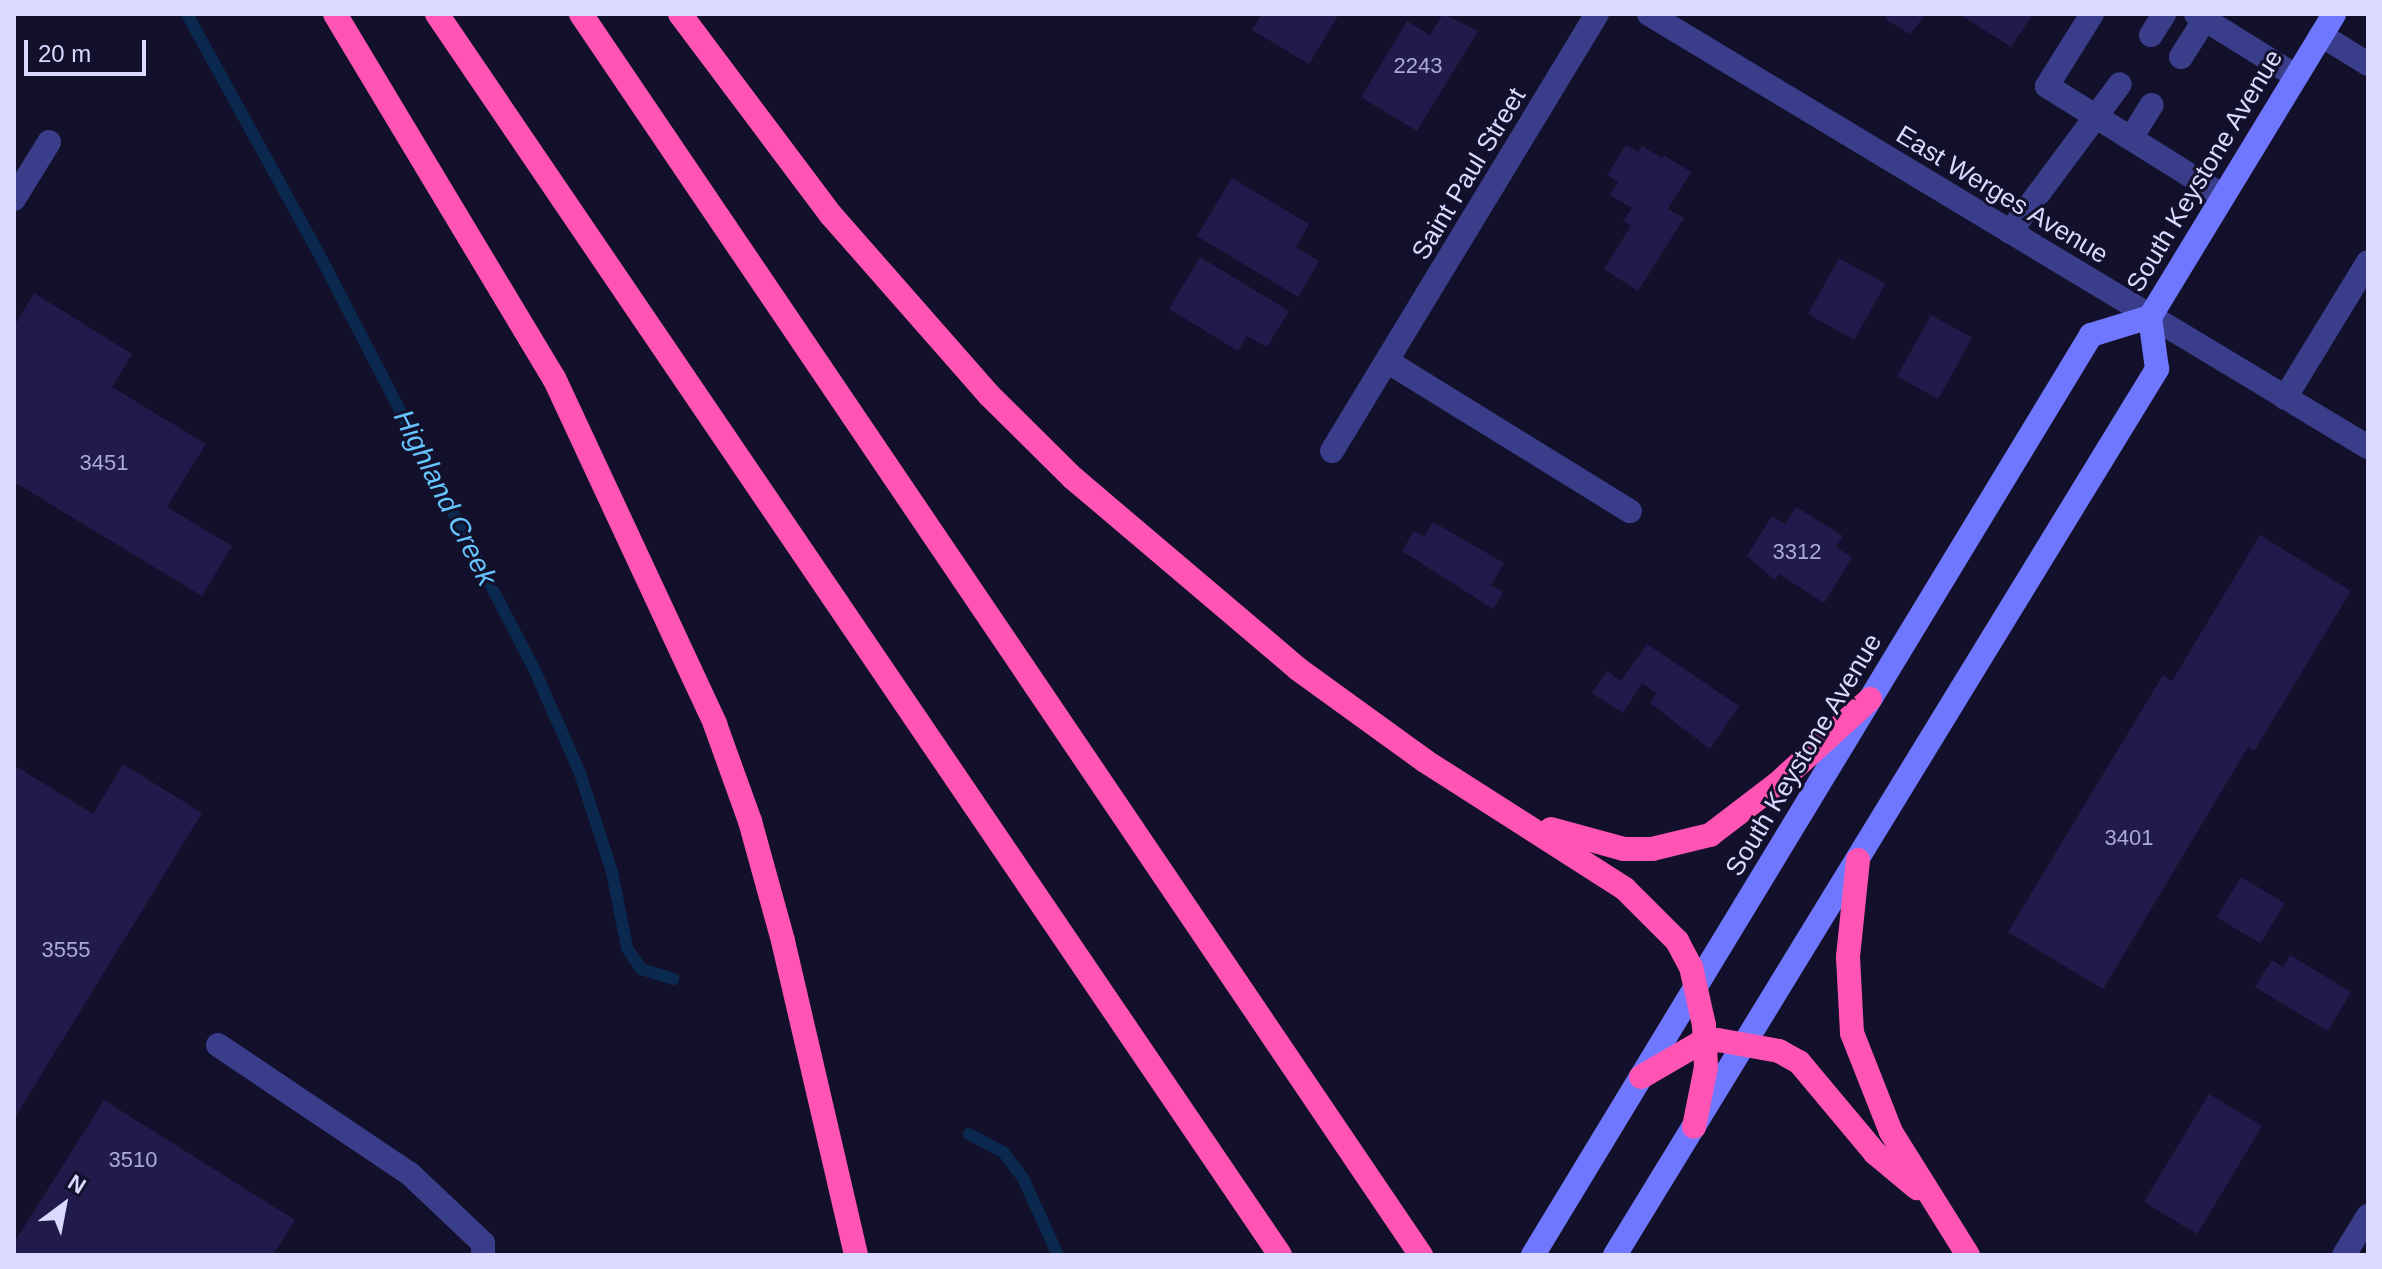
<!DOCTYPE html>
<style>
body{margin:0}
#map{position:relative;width:2382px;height:1269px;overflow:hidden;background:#12102a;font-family:Arial,sans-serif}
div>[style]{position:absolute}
.stream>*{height:12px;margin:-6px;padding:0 6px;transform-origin:6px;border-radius:6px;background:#0b294e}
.building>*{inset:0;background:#211b4c;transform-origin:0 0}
.lane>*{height:24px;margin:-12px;padding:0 12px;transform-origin:12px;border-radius:12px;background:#393d8a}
.street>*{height:24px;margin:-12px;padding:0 12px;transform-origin:12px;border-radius:12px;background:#393d8a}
.secondary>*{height:24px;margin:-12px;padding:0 12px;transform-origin:12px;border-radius:12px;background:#7077ff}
.highway>*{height:24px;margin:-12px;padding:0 12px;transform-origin:12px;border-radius:12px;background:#ff54b3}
span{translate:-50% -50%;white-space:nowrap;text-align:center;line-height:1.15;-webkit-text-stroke:6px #12102a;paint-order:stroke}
.number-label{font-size:22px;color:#acaad2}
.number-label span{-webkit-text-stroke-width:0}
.street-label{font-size:26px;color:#dad9ff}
.water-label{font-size:28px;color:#67c4ff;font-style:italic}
.frame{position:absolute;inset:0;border:16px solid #dad9ff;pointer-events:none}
.north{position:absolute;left:24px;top:1165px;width:80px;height:80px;-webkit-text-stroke:6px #12102a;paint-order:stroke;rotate:32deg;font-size:22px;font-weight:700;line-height:32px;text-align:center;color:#dad9ff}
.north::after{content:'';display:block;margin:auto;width:28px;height:36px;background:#dad9ff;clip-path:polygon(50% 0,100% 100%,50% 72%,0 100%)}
.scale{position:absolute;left:24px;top:40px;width:122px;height:36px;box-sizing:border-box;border:4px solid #dad9ff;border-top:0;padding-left:10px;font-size:24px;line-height:28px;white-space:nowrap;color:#dad9ff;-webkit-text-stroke:6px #12102a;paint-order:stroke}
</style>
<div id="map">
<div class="stream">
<i style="left:187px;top:14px;width:276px;rotate:61.2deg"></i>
<i style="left:320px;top:256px;width:470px;rotate:62.6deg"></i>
<i style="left:536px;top:673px;width:109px;rotate:66.3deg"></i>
<i style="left:580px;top:773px;width:104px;rotate:72.1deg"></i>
<i style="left:612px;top:872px;width:77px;rotate:78.8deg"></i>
<i style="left:627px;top:948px;width:25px;rotate:56deg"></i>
<i style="left:641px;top:969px;width:34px;rotate:17deg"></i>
<i style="left:969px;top:1134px;width:40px;rotate:28deg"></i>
<i style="left:1004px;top:1153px;width:31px;rotate:53deg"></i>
<i style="left:1023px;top:1178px;width:85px;rotate:65.6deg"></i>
</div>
<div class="building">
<i style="clip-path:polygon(1262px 14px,1339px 14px,1309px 64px,1252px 30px)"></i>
<i style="clip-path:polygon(1443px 14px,1478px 31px,1417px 131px,1361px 97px,1407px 21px,1430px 35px)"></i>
<i style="clip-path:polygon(1888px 14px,1926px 14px,1910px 34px,1885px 19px)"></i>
<i style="clip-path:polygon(1959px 14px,2033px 14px,2011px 47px)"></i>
<i style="clip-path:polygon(1626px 145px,1638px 152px,1642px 146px,1662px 158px,1664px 155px,1691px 172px,1668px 209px,1684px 218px,1638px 291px,1604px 269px,1631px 226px,1623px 221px,1632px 208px,1610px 195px,1618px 182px,1607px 175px)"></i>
<i style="clip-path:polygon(1232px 178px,1309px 224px,1296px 247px,1319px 261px,1298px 297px,1197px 236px)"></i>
<i style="clip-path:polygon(1200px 257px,1289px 311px,1267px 347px,1247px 336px,1238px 351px,1169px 309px)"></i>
<i style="left:1839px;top:258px;width:53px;height:64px;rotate:29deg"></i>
<i style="clip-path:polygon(34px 293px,132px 354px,112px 387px,206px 444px,167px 507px,232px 546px,202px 596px,14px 482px,14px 326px)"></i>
<i style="left:1931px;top:315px;width:47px;height:70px;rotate:29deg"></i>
<i style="clip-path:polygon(1796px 507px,1843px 536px,1836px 547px,1852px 557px,1824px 603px,1779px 574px,1775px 580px,1747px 556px,1772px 516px,1785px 524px)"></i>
<i style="clip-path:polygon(1433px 522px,1504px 563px,1491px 585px,1503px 592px,1493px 609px,1402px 551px,1414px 531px,1424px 537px)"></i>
<i style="clip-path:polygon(2260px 535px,2351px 591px,2254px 751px,2248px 747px,2103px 989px,2008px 932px,2163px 675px,2172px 681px)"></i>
<i style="clip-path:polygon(1647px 644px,1739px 706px,1710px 749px,1650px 703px,1656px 693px,1642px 683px,1623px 713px,1592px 693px,1607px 671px,1621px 681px)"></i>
<i style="clip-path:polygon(123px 764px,202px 813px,14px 1119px,14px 765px,93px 814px)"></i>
<i style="left:2241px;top:877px;width:51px;height:47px;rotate:31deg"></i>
<i style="clip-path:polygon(2290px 955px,2351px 992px,2328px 1031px,2255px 987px,2272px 960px,2283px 967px)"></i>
<i style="left:2209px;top:1094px;width:62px;height:126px;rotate:31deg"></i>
<i style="clip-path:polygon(104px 1100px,295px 1220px,273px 1255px,14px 1255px,14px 1243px)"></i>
</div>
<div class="lane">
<i style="left:2092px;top:14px;width:85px;rotate:122deg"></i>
<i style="left:2047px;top:86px;width:208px;rotate:32deg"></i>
<i style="left:2196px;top:14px;width:118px;rotate:31.8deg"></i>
<i style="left:2151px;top:35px;width:25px;rotate:-58deg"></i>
<i style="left:2321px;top:35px;width:55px;rotate:31.7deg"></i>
<i style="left:2181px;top:57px;width:45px;rotate:-57.7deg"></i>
<i style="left:2131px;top:138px;width:39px;rotate:-58deg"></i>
<i style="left:14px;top:199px;width:67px;rotate:-58.4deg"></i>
<i style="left:2010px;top:232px;width:184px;rotate:-53.4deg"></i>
<i style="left:2285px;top:398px;width:159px;rotate:-58.6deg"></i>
<i style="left:218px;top:1045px;width:231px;rotate:33.9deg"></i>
<i style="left:410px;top:1174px;width:100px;rotate:43.4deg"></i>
<i style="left:483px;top:1243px;width:12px;rotate:90deg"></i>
</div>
<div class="street">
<i style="left:1649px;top:14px;width:839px;rotate:31.06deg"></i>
<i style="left:1390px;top:363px;width:282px;rotate:31.7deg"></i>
<i style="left:1332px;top:451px;width:511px;rotate:-58.77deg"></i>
<i style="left:2344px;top:1255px;width:46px;rotate:-58.4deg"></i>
</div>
<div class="secondary">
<i style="left:1533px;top:1255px;width:1076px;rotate:-58.76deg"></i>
<i style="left:2091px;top:335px;width:62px;rotate:-17deg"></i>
<i style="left:1615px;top:1255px;width:1039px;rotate:-58.54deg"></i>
<i style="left:2157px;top:369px;width:52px;rotate:-97.7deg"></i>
<i style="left:2150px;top:317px;width:354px;rotate:-58.7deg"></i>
</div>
<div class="highway">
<i style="left:335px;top:14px;width:425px;rotate:59deg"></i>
<i style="left:554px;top:378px;width:382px;rotate:65deg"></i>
<i style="left:715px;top:724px;width:103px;rotate:70.2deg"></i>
<i style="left:750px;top:821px;width:124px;rotate:74.6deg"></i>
<i style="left:783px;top:941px;width:322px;rotate:76.9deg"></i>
<i style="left:437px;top:14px;width:1500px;rotate:55.81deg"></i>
<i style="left:581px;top:14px;width:1499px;rotate:55.91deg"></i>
<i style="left:680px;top:14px;width:251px;rotate:53.1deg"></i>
<i style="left:831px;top:215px;width:240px;rotate:48.7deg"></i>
<i style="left:989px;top:395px;width:118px;rotate:44.7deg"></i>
<i style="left:1073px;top:478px;width:295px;rotate:40.3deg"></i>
<i style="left:1298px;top:669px;width:157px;rotate:35.9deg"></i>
<i style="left:1425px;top:761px;width:237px;rotate:32.6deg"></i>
<i style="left:1625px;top:889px;width:74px;rotate:45deg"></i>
<i style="left:1677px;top:941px;width:30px;rotate:62deg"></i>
<i style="left:1691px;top:967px;width:59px;rotate:77.4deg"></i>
<i style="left:1704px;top:1025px;width:42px;rotate:87.3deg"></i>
<i style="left:1706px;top:1067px;width:61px;rotate:101.3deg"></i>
<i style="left:1551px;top:829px;width:76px;rotate:15.3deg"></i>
<i style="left:1624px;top:849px;width:28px"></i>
<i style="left:1652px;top:849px;width:60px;rotate:-13.6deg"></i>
<i style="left:1710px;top:835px;width:84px;rotate:-37.3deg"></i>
<i style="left:1777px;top:784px;width:126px;rotate:-42.4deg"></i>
<i style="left:1858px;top:860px;width:98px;rotate:95.9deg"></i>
<i style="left:1848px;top:957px;width:76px;rotate:87deg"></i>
<i style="left:1852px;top:1033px;width:106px;rotate:68.5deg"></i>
<i style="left:1891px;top:1132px;width:145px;rotate:58deg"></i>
<i style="left:1641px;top:1077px;width:66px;rotate:-30.1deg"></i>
<i style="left:1698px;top:1044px;width:20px;rotate:-11deg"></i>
<i style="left:1718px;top:1040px;width:62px;rotate:10.2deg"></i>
<i style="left:1779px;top:1051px;width:23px;rotate:29deg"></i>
<i style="left:1799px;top:1062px;width:119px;rotate:50.1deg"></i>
<i style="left:1875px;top:1153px;width:55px;rotate:39.8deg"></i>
</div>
<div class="number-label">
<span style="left:1418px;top:66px">2243</span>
<span style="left:104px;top:463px">3451</span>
<span style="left:1797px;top:552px">3312</span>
<span style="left:2129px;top:838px">3401</span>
<span style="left:66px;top:950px">3555</span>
<span style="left:133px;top:1160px">3510</span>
</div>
<div class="street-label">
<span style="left:2205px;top:171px;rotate:-59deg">South Keystone Avenue</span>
<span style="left:1469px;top:174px;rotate:-59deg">Saint Paul Street</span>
<span style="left:2002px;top:195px;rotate:31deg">East Werges Avenue</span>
<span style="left:1804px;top:755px;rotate:-59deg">South Keystone Avenue</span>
</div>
<div class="water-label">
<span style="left:445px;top:498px;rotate:63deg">Highland Creek</span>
</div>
<div class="frame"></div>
<div class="north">N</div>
<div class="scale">20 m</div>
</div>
